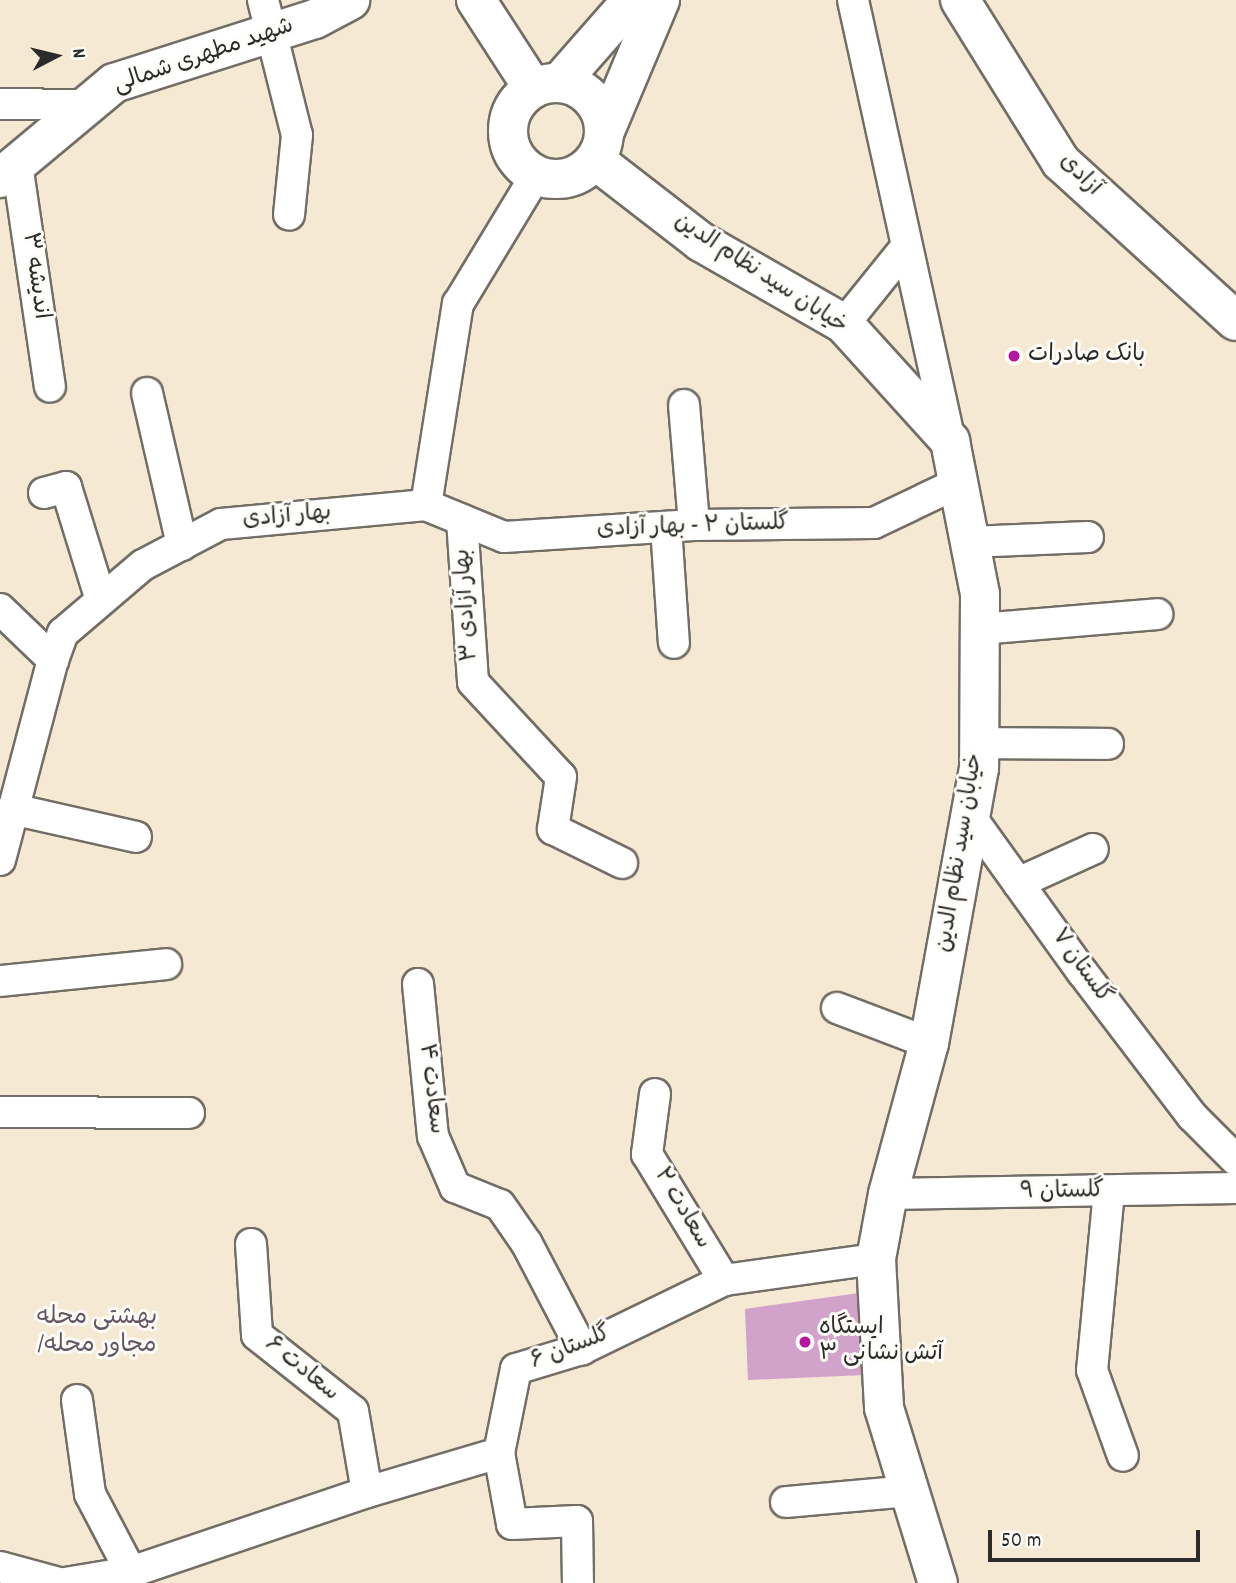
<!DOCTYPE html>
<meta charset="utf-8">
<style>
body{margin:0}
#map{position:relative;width:1236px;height:1583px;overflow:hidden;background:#f6e9d3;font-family:Dekko,"Playpen Sans Arabic",sans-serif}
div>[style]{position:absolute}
.building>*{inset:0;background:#d1a2ca}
.roads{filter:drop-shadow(2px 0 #726e66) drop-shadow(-2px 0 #726e66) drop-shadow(0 2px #726e66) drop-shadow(0 -2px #726e66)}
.minor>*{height:30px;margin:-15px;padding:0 15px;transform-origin:15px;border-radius:15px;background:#fff}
.secondary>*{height:38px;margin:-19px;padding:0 19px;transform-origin:19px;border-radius:19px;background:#fff}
.secondary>.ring{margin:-19px;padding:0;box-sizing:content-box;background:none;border:38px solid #fff;border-radius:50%}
.dots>*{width:19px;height:19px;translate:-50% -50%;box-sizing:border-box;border:4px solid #fdfcf7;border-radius:50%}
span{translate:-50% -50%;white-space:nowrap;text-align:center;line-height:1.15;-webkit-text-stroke:6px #fdfcf7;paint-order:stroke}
.street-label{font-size:23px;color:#2b2b2b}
.poi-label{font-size:23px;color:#2b2b2b}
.left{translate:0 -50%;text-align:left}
.neighbourhood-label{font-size:24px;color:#655563}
.north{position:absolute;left:21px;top:21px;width:70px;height:70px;-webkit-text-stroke:5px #fdfcf7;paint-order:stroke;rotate:83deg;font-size:19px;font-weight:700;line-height:28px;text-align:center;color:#2b2b2b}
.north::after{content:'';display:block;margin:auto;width:24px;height:32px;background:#2b2b2b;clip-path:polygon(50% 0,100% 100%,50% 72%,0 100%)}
.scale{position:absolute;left:988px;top:1530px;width:212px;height:32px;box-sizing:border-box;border:4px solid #2b2b2b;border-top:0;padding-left:9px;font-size:21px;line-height:24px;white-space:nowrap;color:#2b2b2b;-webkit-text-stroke:5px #fdfcf7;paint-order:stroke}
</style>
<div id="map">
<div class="building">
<i style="clip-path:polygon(859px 1293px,865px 1375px,748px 1380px,745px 1309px)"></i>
</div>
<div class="roads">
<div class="minor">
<i style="left:263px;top:0;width:139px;rotate:75.9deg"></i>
<i style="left:297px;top:135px;width:80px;rotate:95.7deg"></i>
<i style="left:853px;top:0;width:452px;rotate:77.6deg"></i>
<i style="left:0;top:104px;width:88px;rotate:0.7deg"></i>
<i style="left:17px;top:164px;width:225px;rotate:81.6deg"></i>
<i style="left:844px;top:324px;width:100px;rotate:-51.1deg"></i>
<i style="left:147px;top:393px;width:156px;rotate:77deg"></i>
<i style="left:684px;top:405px;width:120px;rotate:85.2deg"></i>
<i style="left:44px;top:493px;width:23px;rotate:-15deg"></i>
<i style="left:66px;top:487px;width:118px;rotate:72.8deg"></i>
<i style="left:426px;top:505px;width:84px;rotate:22.3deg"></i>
<i style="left:504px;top:537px;width:190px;rotate:-3.6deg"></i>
<i style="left:694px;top:525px;width:180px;rotate:-0.6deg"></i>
<i style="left:874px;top:523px;width:93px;rotate:-25.5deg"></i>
<i style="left:462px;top:520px;width:162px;rotate:86.1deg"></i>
<i style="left:473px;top:682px;width:129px;rotate:47.2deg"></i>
<i style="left:561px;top:777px;width:53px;rotate:98.7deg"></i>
<i style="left:553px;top:829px;width:77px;rotate:26.2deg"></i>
<i style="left:666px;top:527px;width:116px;rotate:86.1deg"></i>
<i style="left:970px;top:542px;width:118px;rotate:-2.4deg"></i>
<i style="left:0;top:609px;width:74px;rotate:43.9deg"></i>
<i style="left:980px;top:629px;width:178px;rotate:-4.8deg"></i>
<i style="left:979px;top:743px;width:129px;rotate:0.4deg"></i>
<i style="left:12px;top:809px;width:127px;rotate:12.7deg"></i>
<i style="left:970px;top:816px;width:193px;rotate:54.3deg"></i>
<i style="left:1083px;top:973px;width:180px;rotate:52.7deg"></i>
<i style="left:1192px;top:1116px;width:62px;rotate:45deg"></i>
<i style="left:0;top:860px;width:207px;rotate:-75.2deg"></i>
<i style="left:53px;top:660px;width:29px;rotate:-70deg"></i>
<i style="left:63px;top:633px;width:105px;rotate:-40.4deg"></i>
<i style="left:143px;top:565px;width:88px;rotate:-27.7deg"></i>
<i style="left:221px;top:524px;width:206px;rotate:-5.3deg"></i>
<i style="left:426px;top:505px;width:204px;rotate:-81deg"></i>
<i style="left:458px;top:304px;width:151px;rotate:-58.8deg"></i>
<i style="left:1018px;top:883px;width:82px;rotate:-24.4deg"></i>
<i style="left:0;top:981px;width:167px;rotate:-5.8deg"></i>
<i style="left:418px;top:984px;width:153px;rotate:84.4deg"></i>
<i style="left:433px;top:1136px;width:56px;rotate:66.7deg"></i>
<i style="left:455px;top:1187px;width:48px;rotate:21.8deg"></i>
<i style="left:500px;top:1205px;width:47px;rotate:55.3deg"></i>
<i style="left:527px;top:1244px;width:119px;rotate:62.4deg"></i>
<i style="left:837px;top:1008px;width:98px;rotate:20.8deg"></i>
<i style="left:655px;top:1094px;width:61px;rotate:97.6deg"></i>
<i style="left:647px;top:1154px;width:148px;rotate:58.6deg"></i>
<i style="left:0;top:1112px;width:189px;rotate:0.3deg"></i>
<i style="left:1109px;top:1191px;width:180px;rotate:95.4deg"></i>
<i style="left:1092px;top:1370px;width:91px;rotate:70.2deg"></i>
<i style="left:888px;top:1194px;width:348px;rotate:-1deg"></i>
<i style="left:251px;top:1244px;width:91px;rotate:86.2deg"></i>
<i style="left:257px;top:1335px;width:122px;rotate:38.4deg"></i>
<i style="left:353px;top:1411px;width:82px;rotate:80.2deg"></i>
<i style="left:77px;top:1400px;width:95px;rotate:82.1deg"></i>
<i style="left:90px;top:1494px;width:88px;rotate:62.3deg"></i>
<i style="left:499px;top:1453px;width:72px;rotate:79.6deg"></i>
<i style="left:512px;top:1524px;width:65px;rotate:-2.6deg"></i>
<i style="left:577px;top:1521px;width:62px;rotate:89.1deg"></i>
<i style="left:786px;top:1502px;width:123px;rotate:-5.1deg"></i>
<i style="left:0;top:1567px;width:61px;rotate:15.2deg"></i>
<i style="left:65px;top:1583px;width:67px;rotate:-9.5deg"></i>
<i style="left:131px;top:1572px;width:249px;rotate:-18.7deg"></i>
<i style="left:367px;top:1492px;width:138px;rotate:-16.5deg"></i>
<i style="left:499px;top:1453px;width:86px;rotate:-78.6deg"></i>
<i style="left:516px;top:1369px;width:69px;rotate:-16.9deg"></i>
<i style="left:582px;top:1349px;width:158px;rotate:-25.9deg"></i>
<i style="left:724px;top:1280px;width:153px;rotate:-7.9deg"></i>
</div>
<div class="secondary">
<i style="left:476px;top:0;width:105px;rotate:57.1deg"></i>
<i style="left:960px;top:0;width:191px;rotate:58.1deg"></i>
<i style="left:1061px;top:162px;width:236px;rotate:42.3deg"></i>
<i style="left:560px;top:82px;width:109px;rotate:-48.7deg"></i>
<i class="ring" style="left:508px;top:83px;width:58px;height:58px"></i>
<i style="left:605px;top:131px;width:142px;rotate:-67.2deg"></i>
<i style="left:595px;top:160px;width:134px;rotate:37.7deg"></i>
<i style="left:701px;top:242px;width:165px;rotate:29.8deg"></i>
<i style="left:844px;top:324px;width:158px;rotate:47.8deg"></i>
<i style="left:950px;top:441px;width:156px;rotate:78.9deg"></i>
<i style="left:980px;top:594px;width:174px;rotate:90.3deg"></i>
<i style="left:979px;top:768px;width:280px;rotate:100.3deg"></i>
<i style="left:929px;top:1043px;width:156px;rotate:105.2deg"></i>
<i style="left:888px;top:1194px;width:66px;rotate:100.5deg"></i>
<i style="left:876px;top:1259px;width:149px;rotate:86.9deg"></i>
<i style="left:884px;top:1408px;width:183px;rotate:72.9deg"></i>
<i style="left:0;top:178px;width:148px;rotate:-39.8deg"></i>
<i style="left:114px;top:83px;width:211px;rotate:-17.7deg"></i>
<i style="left:315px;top:19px;width:40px;rotate:-28deg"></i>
</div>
</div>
<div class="dots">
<i style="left:1014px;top:356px;background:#b5179e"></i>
<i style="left:805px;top:1342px;background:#b5179e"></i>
</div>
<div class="street-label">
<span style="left:204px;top:57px;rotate:-19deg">شهید مطهری شمالی</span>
<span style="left:1079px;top:176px;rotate:45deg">آزادی</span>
<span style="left:760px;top:275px;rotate:33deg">خیابان سید نظام الدین</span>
<span style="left:34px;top:276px;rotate:82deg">اندیشه ۳</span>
<span style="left:287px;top:518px;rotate:-5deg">بهار آزادی</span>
<span style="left:693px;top:528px;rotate:-2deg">گلستان ۲ - بهار آزادی</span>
<span style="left:468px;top:605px;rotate:-94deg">بهار آزادی ۳</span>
<span style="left:961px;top:853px;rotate:-81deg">خیابان سید نظام الدین</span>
<span style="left:1080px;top:967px;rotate:54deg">گلستان ۷</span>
<span style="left:430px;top:1089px;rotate:83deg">سعادت ۴</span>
<span style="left:1062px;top:1193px;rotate:-1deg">گلستان ۹</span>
<span style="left:681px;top:1209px;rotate:59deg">سعادت ۲</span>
<span style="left:571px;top:1349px;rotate:-21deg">گلستان ۶</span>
<span style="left:301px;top:1370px;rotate:39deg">سعادت ۶</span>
</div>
<div class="poi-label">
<span class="left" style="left:1028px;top:356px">بانک صادرات</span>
<span class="left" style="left:819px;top:1342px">ایستگاه<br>آتش نشانی ۳</span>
</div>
<div class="neighbourhood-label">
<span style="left:97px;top:1333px">بهشتی محله<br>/مجاور محله</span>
</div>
<div class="north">N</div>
<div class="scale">50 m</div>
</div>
